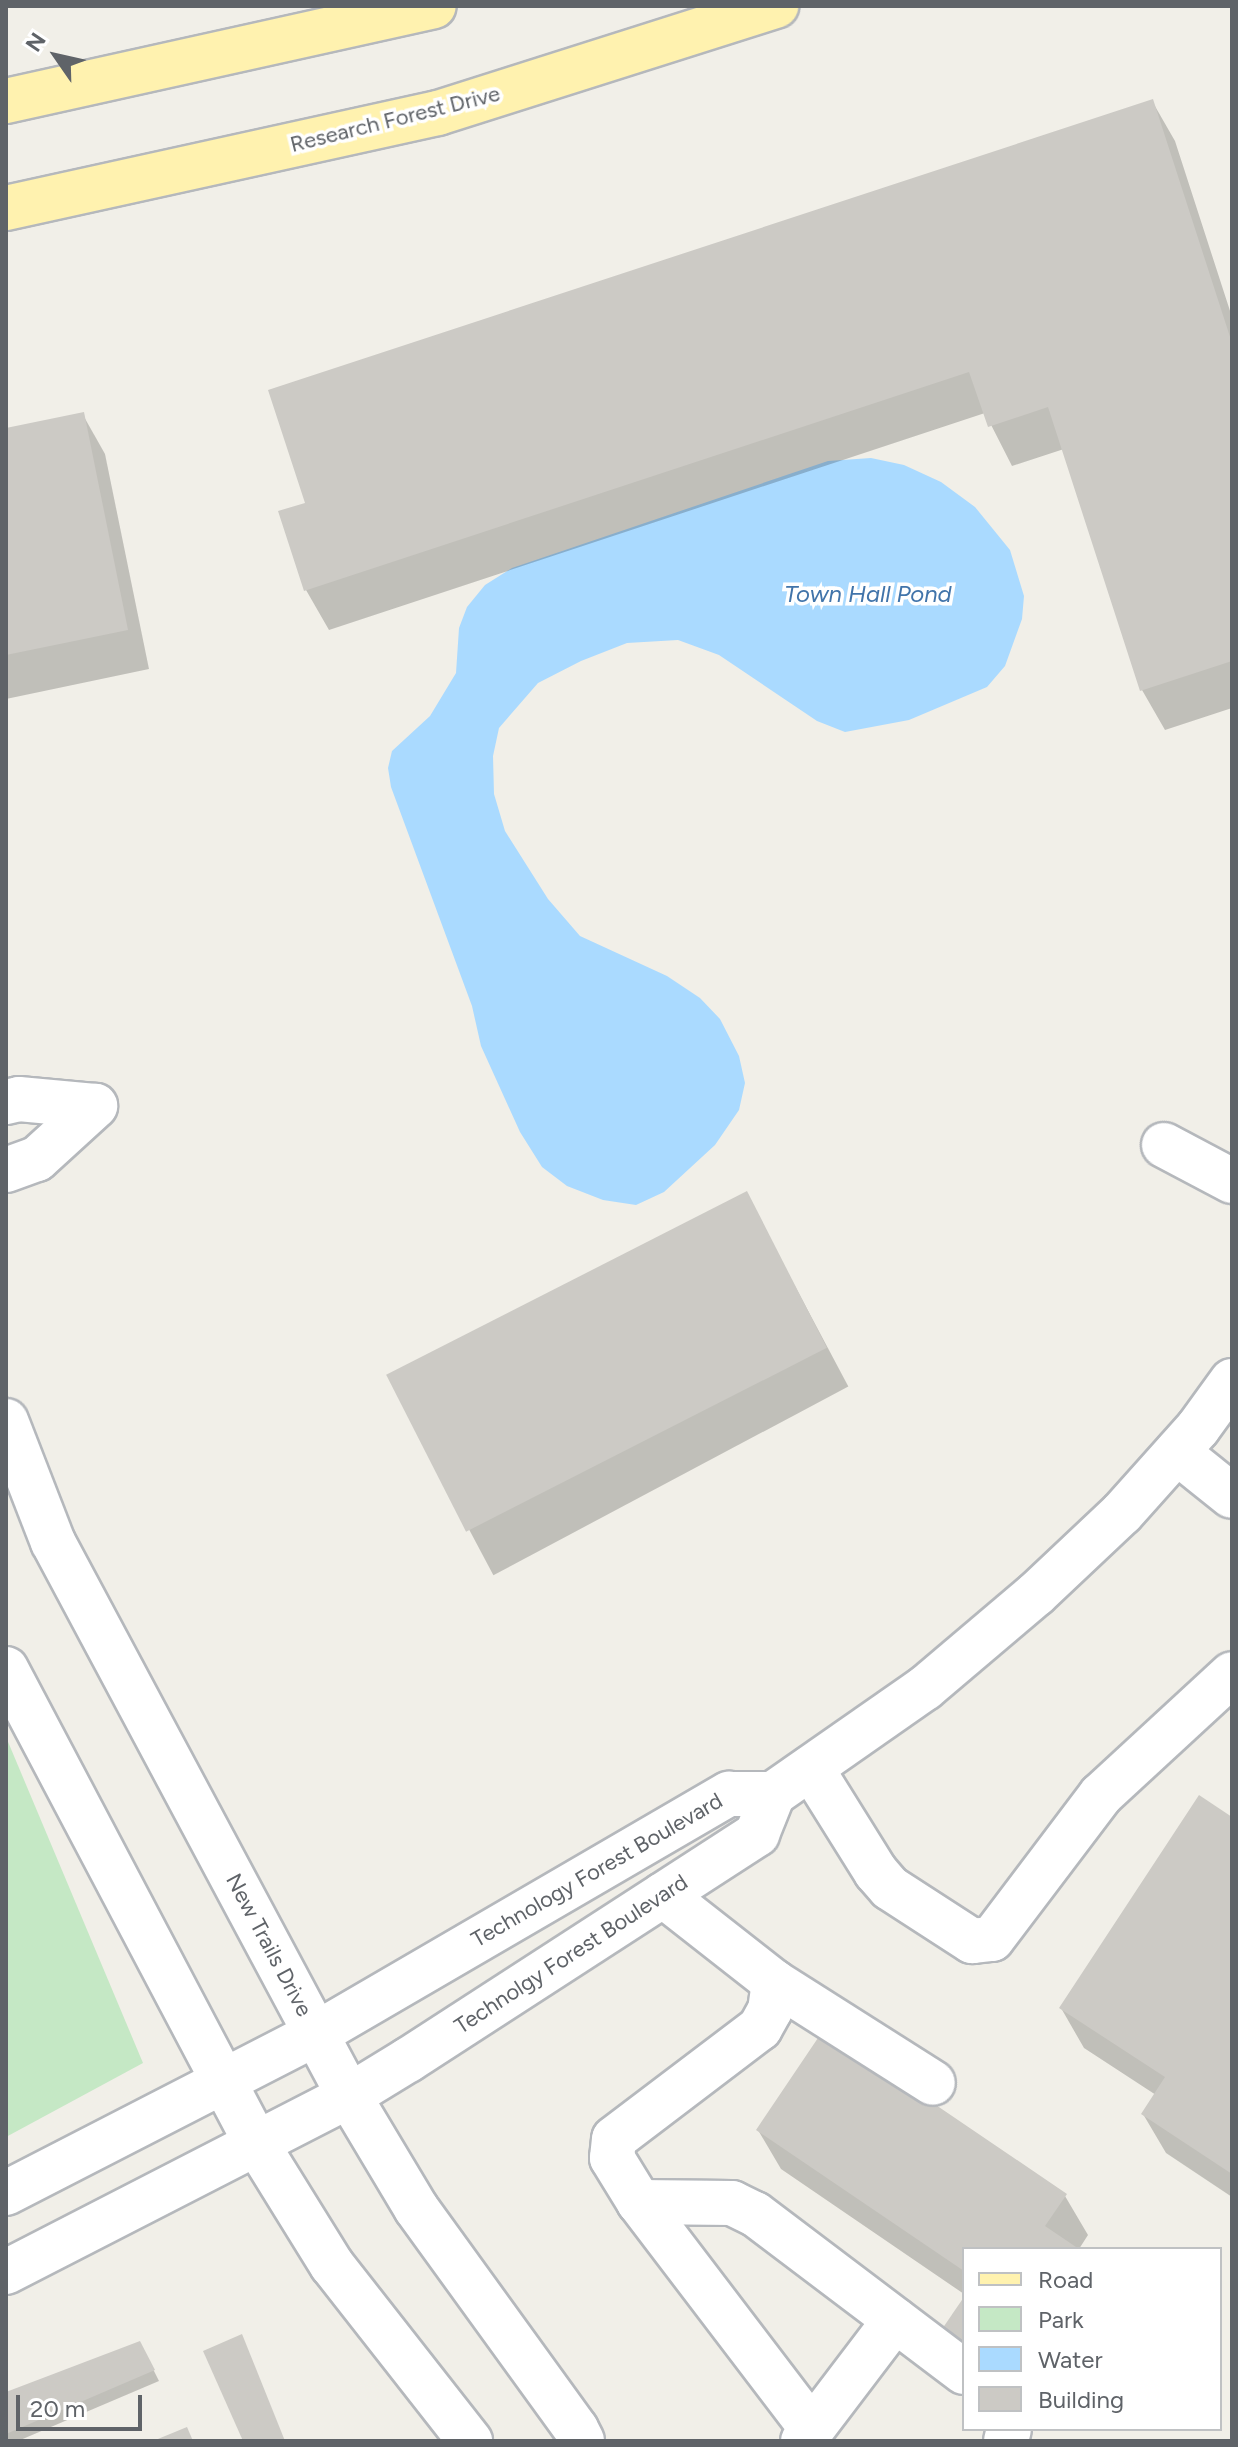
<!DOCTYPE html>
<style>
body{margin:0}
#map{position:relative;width:1238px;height:2447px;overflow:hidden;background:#f1efe8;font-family:Figtree,sans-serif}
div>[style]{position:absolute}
.green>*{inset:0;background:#c5e8c5}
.water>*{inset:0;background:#aadaff}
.shadow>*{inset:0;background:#0003;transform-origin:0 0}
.building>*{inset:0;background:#cccac5;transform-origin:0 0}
.roads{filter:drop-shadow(2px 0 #b5b8bc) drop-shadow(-2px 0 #b5b8bc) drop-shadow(0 2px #b5b8bc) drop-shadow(0 -2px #b5b8bc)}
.minor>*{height:44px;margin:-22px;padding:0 22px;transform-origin:22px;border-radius:22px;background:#fff}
.major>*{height:44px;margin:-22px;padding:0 22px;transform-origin:22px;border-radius:22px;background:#fff2af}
span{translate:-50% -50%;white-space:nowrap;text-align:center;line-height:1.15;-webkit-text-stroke:7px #fff;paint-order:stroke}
.street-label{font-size:22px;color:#5f6368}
.water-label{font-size:24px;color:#4174aa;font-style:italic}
.frame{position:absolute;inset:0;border:8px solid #5f6368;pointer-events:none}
.legend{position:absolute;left:962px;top:2247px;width:260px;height:184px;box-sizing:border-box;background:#fff;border:2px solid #bfc1c3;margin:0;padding:10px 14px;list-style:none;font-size:24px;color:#5f6368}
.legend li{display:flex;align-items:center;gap:16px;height:40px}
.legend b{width:40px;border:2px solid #bfc1c3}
.north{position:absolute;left:16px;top:16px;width:80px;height:80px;-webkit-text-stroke:6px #fff;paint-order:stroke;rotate:304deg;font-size:22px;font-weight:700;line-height:32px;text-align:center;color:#5f6368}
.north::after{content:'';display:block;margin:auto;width:28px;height:36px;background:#5f6368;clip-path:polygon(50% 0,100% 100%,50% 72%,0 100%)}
.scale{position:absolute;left:16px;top:2395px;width:126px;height:36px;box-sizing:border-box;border:4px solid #5f6368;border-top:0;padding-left:10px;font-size:24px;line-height:28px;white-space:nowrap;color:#5f6368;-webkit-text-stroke:6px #fff;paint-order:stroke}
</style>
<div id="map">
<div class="green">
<i style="clip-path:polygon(6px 1737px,143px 2063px,6px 2137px)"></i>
</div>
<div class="water">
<i style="clip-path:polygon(871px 458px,904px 465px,941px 482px,975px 507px,1010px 550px,1024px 596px,1022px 619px,1005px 666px,987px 687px,909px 720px,845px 732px,817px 721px,719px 655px,678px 640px,627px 643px,581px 661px,538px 683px,499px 728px,493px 756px,494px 794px,505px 831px,548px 899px,580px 936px,667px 976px,700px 998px,720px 1019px,739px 1056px,745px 1083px,739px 1110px,715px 1145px,664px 1192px,636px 1205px,603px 1200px,567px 1186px,542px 1167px,520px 1132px,481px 1046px,472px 1006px,391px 787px,388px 768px,392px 751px,430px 716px,456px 673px,459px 628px,467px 607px,485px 585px,512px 568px,828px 461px)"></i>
</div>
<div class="shadow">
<i style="clip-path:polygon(1152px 101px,1175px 141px,1232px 317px,1232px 708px,1165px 730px,1142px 690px,1064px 449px,1012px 466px,985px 413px,329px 630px,306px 590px,307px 504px)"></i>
<i style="clip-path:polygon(83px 415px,105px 454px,149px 669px,6px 699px,6px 431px)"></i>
<i style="left:746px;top:1194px;width:218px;height:402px;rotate:62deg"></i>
<i style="clip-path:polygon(1232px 1819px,1232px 2197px,1166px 2153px,1143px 2114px,1156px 2095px,1084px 2048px,1061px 2008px)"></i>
<i style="clip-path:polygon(758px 2130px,1065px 2196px,1088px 2235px,1079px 2249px,964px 2249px,964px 2294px,781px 2169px)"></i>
<i style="clip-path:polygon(145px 2353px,159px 2381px,18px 2441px,6px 2441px,6px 2395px)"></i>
</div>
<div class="building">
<i style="clip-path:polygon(1153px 99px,1232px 343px,1232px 661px,1140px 691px,1048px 407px,988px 427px,969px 372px,304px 591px,278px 511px,305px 503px,268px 390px)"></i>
<i style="clip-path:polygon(84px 412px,128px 630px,6px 655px,6px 428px)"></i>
<i style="left:747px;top:1191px;width:176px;height:405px;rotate:63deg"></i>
<i style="clip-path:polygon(1199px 1795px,1232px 1817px,1232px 2174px,1141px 2114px,1165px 2077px,1059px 2008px)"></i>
<i style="clip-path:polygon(824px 2029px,1067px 2194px,1045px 2226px,1079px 2249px,964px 2249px,964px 2271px,756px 2130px)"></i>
<i style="clip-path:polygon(964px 2297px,964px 2348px,940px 2332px)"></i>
<i style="clip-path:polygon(242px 2334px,285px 2441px,243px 2441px,203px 2351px)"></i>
<i style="clip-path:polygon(140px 2341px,155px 2370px,6px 2434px,6px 2392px)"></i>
<i style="clip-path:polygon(187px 2427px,193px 2441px,153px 2441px)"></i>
</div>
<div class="roads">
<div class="minor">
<i style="left:6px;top:1102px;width:13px;rotate:-13deg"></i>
<i style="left:19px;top:1099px;width:76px;rotate:5.3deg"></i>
<i style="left:1164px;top:1145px;width:77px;rotate:27.9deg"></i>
<i style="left:6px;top:1170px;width:33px;rotate:-20deg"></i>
<i style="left:37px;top:1159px;width:79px;rotate:-42.4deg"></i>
<i style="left:6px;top:1421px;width:130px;rotate:68.8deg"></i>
<i style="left:53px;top:1542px;width:628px;rotate:61.88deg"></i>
<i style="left:349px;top:2096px;width:131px;rotate:59.1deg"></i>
<i style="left:416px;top:2208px;width:273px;rotate:54.1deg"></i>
<i style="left:576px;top:2429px;width:13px;rotate:63deg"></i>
<i style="left:1177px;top:1452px;width:70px;rotate:38.7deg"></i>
<i style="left:6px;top:1669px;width:534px;rotate:62.19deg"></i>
<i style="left:255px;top:2141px;width:146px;rotate:58.2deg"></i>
<i style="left:332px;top:2265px;width:224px;rotate:51.9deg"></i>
<i style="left:811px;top:1768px;width:123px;rotate:58deg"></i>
<i style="left:876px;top:1872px;width:21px;rotate:49deg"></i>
<i style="left:890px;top:1888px;width:98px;rotate:32.9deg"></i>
<i style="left:972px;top:1941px;width:20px;rotate:-6deg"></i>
<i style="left:992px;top:1939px;width:181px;rotate:-52.9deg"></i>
<i style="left:1101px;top:1795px;width:178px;rotate:-42.7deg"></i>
<i style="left:663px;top:1895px;width:141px;rotate:38.1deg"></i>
<i style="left:774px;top:1982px;width:28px;rotate:98deg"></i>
<i style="left:770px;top:2010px;width:21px;rotate:119deg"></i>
<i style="left:760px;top:2028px;width:183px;rotate:142.8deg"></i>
<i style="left:614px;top:2139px;width:19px;rotate:96deg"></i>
<i style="left:612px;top:2158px;width:52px;rotate:58.5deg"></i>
<i style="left:639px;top:2202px;width:93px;rotate:0.6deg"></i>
<i style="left:732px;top:2203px;width:25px;rotate:26deg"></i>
<i style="left:755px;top:2214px;width:262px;rotate:37.1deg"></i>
<i style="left:774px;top:1982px;width:188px;rotate:32.4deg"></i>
<i style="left:6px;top:2193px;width:348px;rotate:-27.2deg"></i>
<i style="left:316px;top:2034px;width:478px;rotate:-30.2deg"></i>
<i style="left:729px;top:1794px;width:44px"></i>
<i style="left:773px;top:1794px;width:185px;rotate:-34.9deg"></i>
<i style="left:925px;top:1688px;width:145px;rotate:-40.3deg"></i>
<i style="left:1036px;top:1594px;width:118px;rotate:-43.3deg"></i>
<i style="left:1122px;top:1513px;width:114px;rotate:-48.2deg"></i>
<i style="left:1198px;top:1428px;width:58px;rotate:-54.1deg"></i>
<i style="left:639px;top:2202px;width:285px;rotate:52.7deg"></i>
<i style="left:6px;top:2272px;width:386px;rotate:-27.2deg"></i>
<i style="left:349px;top:2096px;width:69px;rotate:-31.4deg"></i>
<i style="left:408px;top:2060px;width:416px;rotate:-32.9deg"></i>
<i style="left:757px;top:1834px;width:43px;rotate:-68.2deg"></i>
<i style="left:803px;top:2441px;width:152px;rotate:-52.8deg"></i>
<i style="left:1006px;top:2441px;width:12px;rotate:-76deg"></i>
</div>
<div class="major">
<i style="left:6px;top:101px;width:438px;rotate:-12.5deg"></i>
<i style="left:6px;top:208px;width:442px;rotate:-12.4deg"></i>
<i style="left:438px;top:113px;width:355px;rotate:-17.6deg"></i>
</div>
</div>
<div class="street-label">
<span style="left:395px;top:119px;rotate:-14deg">Research Forest Drive</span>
<span style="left:597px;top:1870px;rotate:-30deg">Technology Forest Boulevard</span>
<span style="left:269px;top:1945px;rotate:62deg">New Trails Drive</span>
<span style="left:571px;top:1954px;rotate:-33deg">Technolgy Forest Boulevard</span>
</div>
<div class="water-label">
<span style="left:868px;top:594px">Town Hall Pond</span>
</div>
<div class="frame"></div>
<ul class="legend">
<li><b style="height:10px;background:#fff2af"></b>Road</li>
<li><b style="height:22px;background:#c5e8c5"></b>Park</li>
<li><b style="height:22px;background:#aadaff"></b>Water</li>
<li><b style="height:22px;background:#cccac5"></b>Building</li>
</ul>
<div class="north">N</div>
<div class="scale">20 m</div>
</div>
